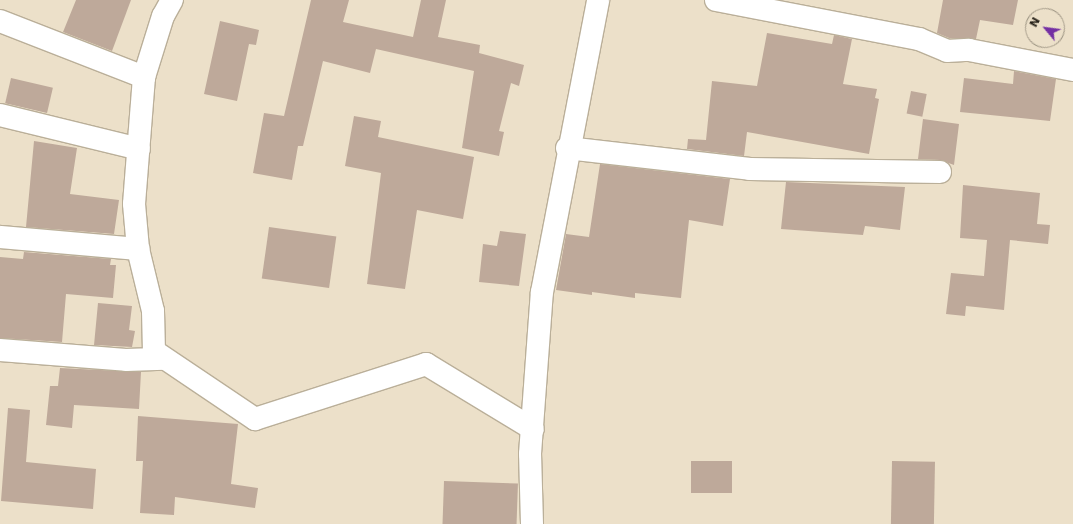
<!DOCTYPE html>
<style>
body{margin:0}
#map{position:relative;width:1073px;height:524px;overflow:hidden;background:#ece0c9;font-family:"DejaVu Sans",sans-serif}
div>[style]{position:absolute}
.building>*{inset:0;background:#bea99a;transform-origin:0 0}
.roads{filter:drop-shadow(1px 0 #baaf99) drop-shadow(-1px 0 #baaf99) drop-shadow(0 1px #baaf99) drop-shadow(0 -1px #baaf99)}
.street>*{height:22px;margin:-11px;padding:0 11px;transform-origin:11px;border-radius:11px;background:#fff}
span{translate:-50% -50%;white-space:nowrap;text-align:center;line-height:1.15;-webkit-text-stroke:3px #ece0c9;paint-order:stroke}
.north{position:absolute;left:1025px;top:8px;width:40px;height:40px;box-sizing:border-box;background:#ece0c9;border:1px solid #9c9382;border-radius:50%;rotate:299deg;font-size:11px;font-weight:700;line-height:16px;text-align:center;color:#252018}
.north::after{content:'';display:block;margin:auto;width:14px;height:18px;background:#742fa3;clip-path:polygon(50% 0,100% 100%,50% 72%,0 100%)}
</style>
<div id="map">
<div class="building">
<i style="clip-path:polygon(76px 0,131px 0,112px 51px,63px 32px)"></i>
<i style="clip-path:polygon(311px 0,349px 0,343px 22px,413px 37px,421px 0,446px 0,438px 37px,480px 45px,479px 53px,524px 65px,519px 86px,511px 83px,499px 131px,504px 132px,499px 156px,462px 148px,474px 71px,376px 49px,370px 73px,323px 61px,303px 146px,298px 146px,292px 180px,253px 173px,264px 113px,284px 116px)"></i>
<i style="clip-path:polygon(943px 0,1018px 0,1013px 25px,980px 20px,976px 39px,949px 38px,937px 33px)"></i>
<i style="clip-path:polygon(220px 21px,259px 30px,256px 45px,249px 44px,237px 101px,204px 94px)"></i>
<i style="clip-path:polygon(767px 33px,832px 44px,834px 35px,852px 39px,843px 84px,877px 89px,875px 98px,879px 99px,869px 154px,747px 132px,744px 156px,687px 149px,688px 139px,706px 140px,712px 81px,757px 86px)"></i>
<i style="clip-path:polygon(1014px 71px,1056px 79px,1050px 121px,960px 112px,964px 78px,1013px 84px)"></i>
<i style="left:11px;top:78px;width:43px;height:26px;rotate:13deg"></i>
<i style="left:911px;top:91px;width:16px;height:23px;rotate:11deg"></i>
<i style="clip-path:polygon(354px 116px,381px 121px,378px 137px,474px 157px,463px 219px,417px 210px,405px 289px,367px 284px,381px 173px,345px 166px)"></i>
<i style="clip-path:polygon(923px 119px,959px 124px,954px 165px,940px 160px,918px 159px)"></i>
<i style="clip-path:polygon(34px 141px,77px 148px,70px 194px,119px 200px,114px 234px,26px 227px)"></i>
<i style="clip-path:polygon(600px 164px,730px 179px,723px 226px,689px 220px,681px 298px,635px 293px,635px 298px,592px 292px,592px 295px,556px 290px,566px 234px,589px 237px)"></i>
<i style="clip-path:polygon(786px 182px,905px 187px,900px 230px,865px 226px,863px 235px,781px 229px)"></i>
<i style="clip-path:polygon(963px 185px,1040px 193px,1037px 224px,1050px 225px,1048px 244px,1010px 240px,1004px 310px,966px 306px,965px 316px,946px 314px,951px 273px,984px 276px,987px 240px,960px 238px)"></i>
<i style="left:269px;top:227px;width:68px;height:52px;rotate:8deg"></i>
<i style="clip-path:polygon(500px 231px,526px 234px,519px 286px,479px 282px,483px 244px,497px 246px)"></i>
<i style="clip-path:polygon(24px 252px,111px 259px,110px 265px,116px 265px,113px 298px,66px 294px,62px 342px,0 338px,0 257px,23px 259px)"></i>
<i style="clip-path:polygon(98px 303px,132px 306px,129px 330px,135px 331px,132px 347px,94px 345px)"></i>
<i style="clip-path:polygon(60px 368px,141px 372px,139px 409px,74px 405px,72px 428px,46px 425px,50px 386px,58px 386px)"></i>
<i style="clip-path:polygon(8px 408px,30px 410px,26px 462px,96px 469px,93px 509px,1px 501px)"></i>
<i style="clip-path:polygon(138px 416px,238px 424px,231px 484px,258px 488px,255px 508px,175px 497px,174px 515px,140px 513px,143px 461px,136px 461px)"></i>
<i style="left:691px;top:461px;width:41px;height:32px"></i>
<i style="left:892px;top:461px;width:43px;height:63px;rotate:1deg"></i>
<i style="left:444px;top:481px;width:74px;height:43px;rotate:2deg"></i>
</div>
<div class="roads">
<div class="street">
<i style="left:172px;top:0;width:18px;rotate:119deg"></i>
<i style="left:163px;top:16px;width:64px;rotate:107.3deg"></i>
<i style="left:144px;top:77px;width:127px;rotate:94.5deg"></i>
<i style="left:134px;top:204px;width:45px;rotate:84.9deg"></i>
<i style="left:138px;top:249px;width:64px;rotate:76.4deg"></i>
<i style="left:153px;top:311px;width:40px;rotate:88.6deg"></i>
<i style="left:154px;top:351px;width:122px;rotate:34deg"></i>
<i style="left:255px;top:419px;width:180px;rotate:-17.8deg"></i>
<i style="left:426px;top:364px;width:125px;rotate:31.3deg"></i>
<i style="left:716px;top:0;width:207px;rotate:10.9deg"></i>
<i style="left:919px;top:39px;width:30px;rotate:23deg"></i>
<i style="left:947px;top:51px;width:22px;rotate:-3deg"></i>
<i style="left:969px;top:50px;width:106px;rotate:10.9deg"></i>
<i style="left:0;top:21px;width:155px;rotate:21.3deg"></i>
<i style="left:0;top:115px;width:143px;rotate:13.7deg"></i>
<i style="left:567px;top:148px;width:184px;rotate:6.5deg"></i>
<i style="left:750px;top:169px;width:190px;rotate:0.9deg"></i>
<i style="left:0;top:237px;width:139px;rotate:5deg"></i>
<i style="left:0;top:350px;width:126px;rotate:4.5deg"></i>
<i style="left:126px;top:360px;width:38px;rotate:-2deg"></i>
<i style="left:532px;top:524px;width:70px;rotate:-91.6deg"></i>
<i style="left:530px;top:454px;width:162px;rotate:-85.8deg"></i>
<i style="left:542px;top:292px;width:297px;rotate:-79.1deg"></i>
</div>
</div>
<div class="north">N</div>
</div>
